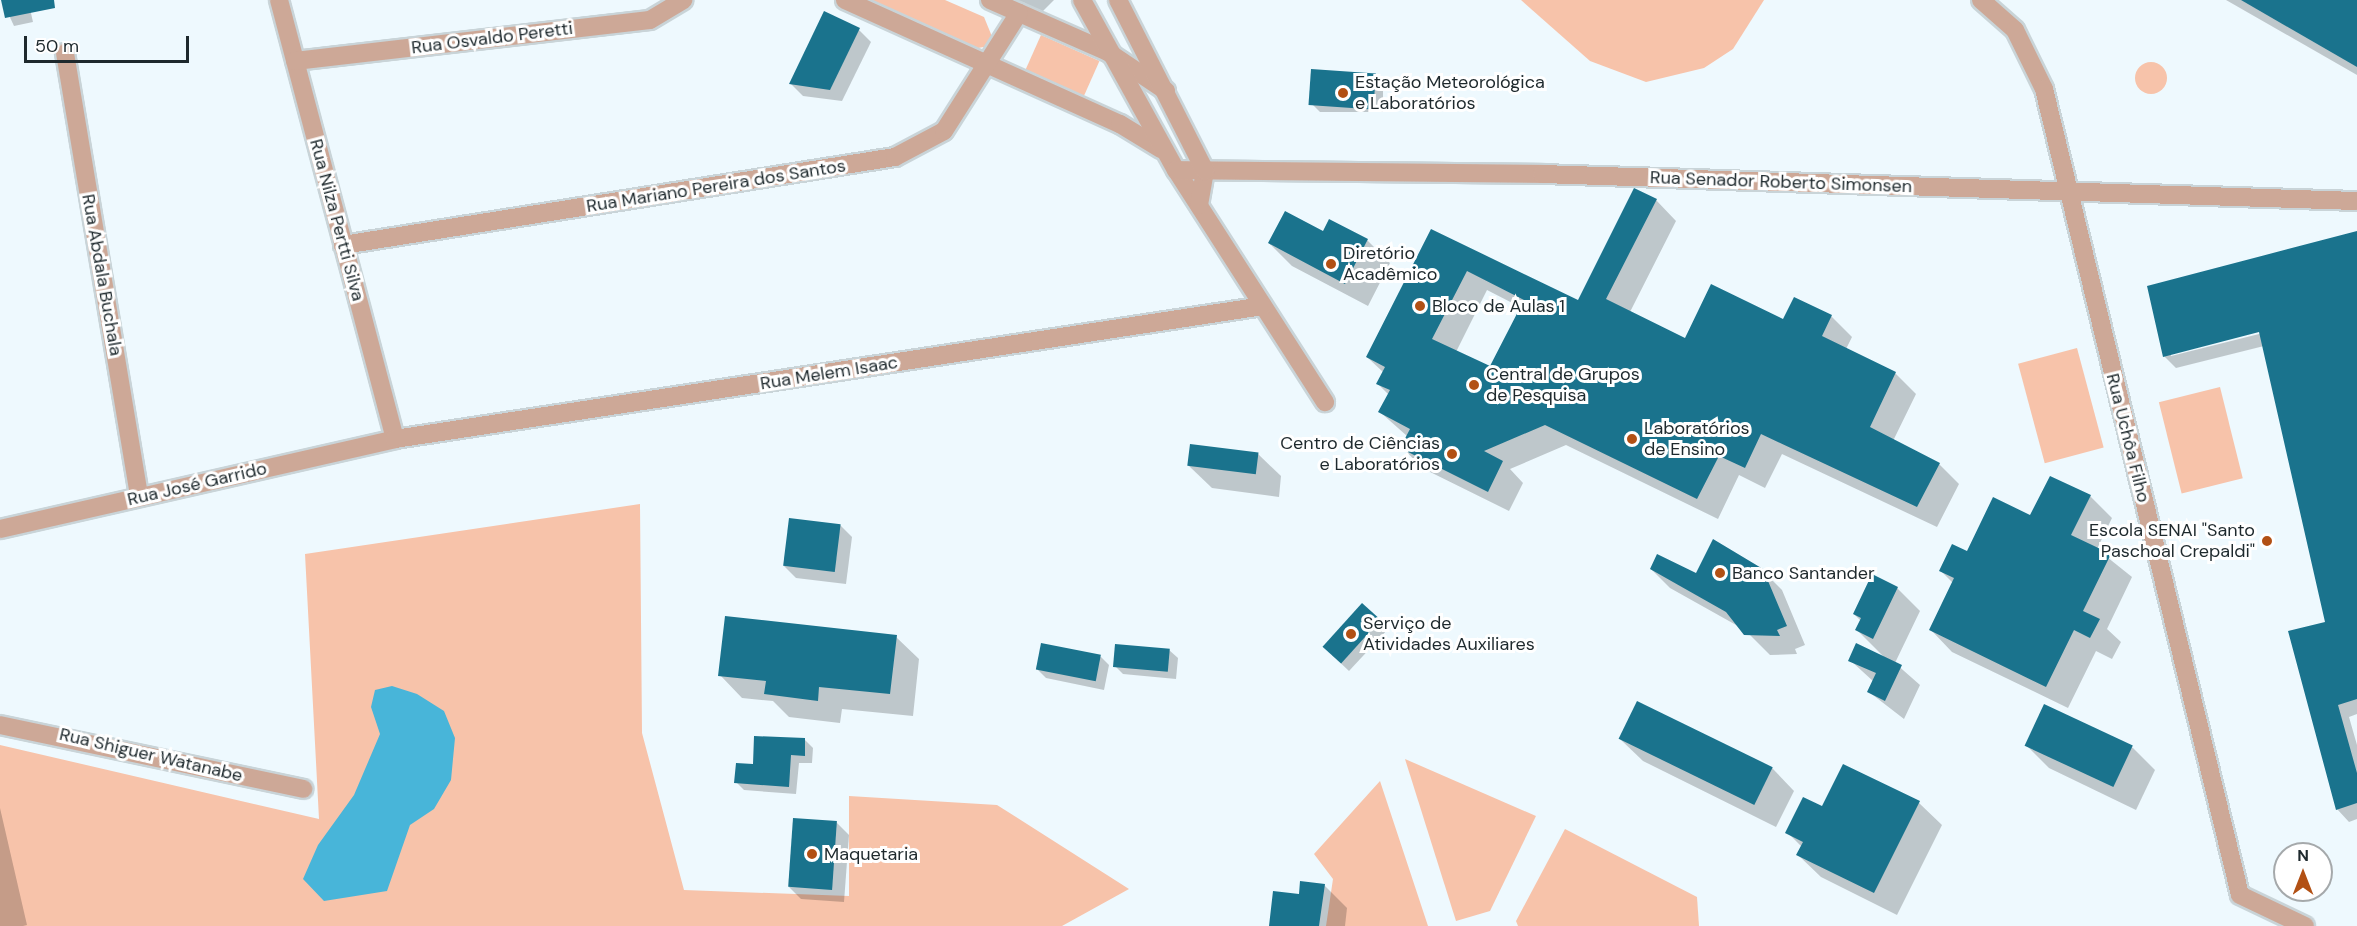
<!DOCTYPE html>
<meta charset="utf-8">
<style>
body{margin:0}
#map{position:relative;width:2357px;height:926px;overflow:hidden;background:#eef9fe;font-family:"DM Sans",sans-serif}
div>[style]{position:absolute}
.green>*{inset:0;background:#f7c3aa;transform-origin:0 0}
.round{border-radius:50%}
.water>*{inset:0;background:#48b5d9}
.shadow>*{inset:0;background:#0003}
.building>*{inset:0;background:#1a738d;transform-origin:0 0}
.roads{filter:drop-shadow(2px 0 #c9d4d8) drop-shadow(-2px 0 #c9d4d8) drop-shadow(0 2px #c9d4d8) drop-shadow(0 -2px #c9d4d8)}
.minor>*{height:18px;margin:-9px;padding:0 9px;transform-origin:9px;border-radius:9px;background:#cda897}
.tertiary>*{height:18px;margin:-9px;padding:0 9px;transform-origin:9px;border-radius:9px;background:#cda897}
.dots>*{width:16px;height:16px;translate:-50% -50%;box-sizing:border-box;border:3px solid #fff;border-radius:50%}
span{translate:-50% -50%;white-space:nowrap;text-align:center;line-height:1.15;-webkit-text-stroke:6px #fff;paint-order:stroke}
.street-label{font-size:18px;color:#1e292d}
.poi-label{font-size:18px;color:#1e292d}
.left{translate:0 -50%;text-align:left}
.right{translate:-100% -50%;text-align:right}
.north{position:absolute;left:2273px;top:842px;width:60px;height:60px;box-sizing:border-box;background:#fff;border:2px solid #a5a9ab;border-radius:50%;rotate:0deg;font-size:16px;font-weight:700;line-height:24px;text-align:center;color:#1e292d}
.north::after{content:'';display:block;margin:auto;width:21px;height:27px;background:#b25014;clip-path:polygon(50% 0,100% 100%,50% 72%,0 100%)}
.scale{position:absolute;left:24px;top:36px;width:165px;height:27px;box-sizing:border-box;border:3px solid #1e292d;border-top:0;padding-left:8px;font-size:18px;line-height:21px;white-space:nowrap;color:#1e292d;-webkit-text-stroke:4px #fff;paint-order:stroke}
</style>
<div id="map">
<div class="green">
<i style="clip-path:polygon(867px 0,945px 0,984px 17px,993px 39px,989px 46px,973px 49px)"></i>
<i style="clip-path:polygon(1521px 0,1764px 0,1733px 49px,1704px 68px,1646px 82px,1590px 61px)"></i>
<i style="left:1041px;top:35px;width:64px;height:41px;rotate:24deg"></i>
<i class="round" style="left:2135px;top:62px;width:32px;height:32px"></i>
<i style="left:2077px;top:348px;width:103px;height:61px;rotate:75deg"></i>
<i style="left:2220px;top:387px;width:94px;height:63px;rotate:76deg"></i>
<i style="clip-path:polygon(640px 504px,642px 733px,684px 890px,849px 896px,849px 796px,997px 805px,1129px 889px,1062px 926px,0 926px,0 745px,319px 819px,305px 554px)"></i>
<i style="clip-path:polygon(1405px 759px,1536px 816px,1490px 911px,1456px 921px)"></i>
<i style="clip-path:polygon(1380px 781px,1428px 926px,1326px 926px,1333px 879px,1314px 854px)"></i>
<i style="clip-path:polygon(1565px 829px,1697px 897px,1699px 926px,1518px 926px,1516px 921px)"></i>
</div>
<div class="water">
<i style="clip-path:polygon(392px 686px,417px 694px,444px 711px,455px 738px,451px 780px,434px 809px,410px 825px,387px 891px,324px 901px,303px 879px,318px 845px,354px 795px,380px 734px,371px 707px,375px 690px)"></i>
</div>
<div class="shadow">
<i style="clip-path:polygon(2px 0,28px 0,33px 22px,14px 26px)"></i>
<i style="clip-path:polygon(1008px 0,1054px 0,1042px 12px)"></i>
<i style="clip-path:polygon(2226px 0,2357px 0,2357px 75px)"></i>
<i style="clip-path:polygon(859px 30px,871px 42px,842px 101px,803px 96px,791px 84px)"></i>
<i style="clip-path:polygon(1375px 75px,1383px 83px,1383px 112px,1320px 112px,1312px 104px)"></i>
<i style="clip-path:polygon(evenodd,1656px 200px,1676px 221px,1630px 312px,1685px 340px,1831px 316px,1852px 337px,1846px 349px,1895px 373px,1916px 394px,1893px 441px,1939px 464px,1959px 484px,1937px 527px,1782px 454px,1765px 488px,1739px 475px,1718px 519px,1566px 445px,1510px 469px,1523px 483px,1509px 511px,1422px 468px,1402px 447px,1407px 436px,1380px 412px,1389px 395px,1378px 384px,1384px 373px,1367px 357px,1431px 231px,1578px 302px,1656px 200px,1487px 290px,1522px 308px,1491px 368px,1456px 352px,1487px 290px)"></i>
<i style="clip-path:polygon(1330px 221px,1367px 240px,1390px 263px,1368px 306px,1292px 266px,1269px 243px,1323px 233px)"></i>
<i style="clip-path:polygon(evenodd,2357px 233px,2357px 714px,2349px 717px,2357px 745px,2357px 819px,2349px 822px,2337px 809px,2327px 623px,2264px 346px,2176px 368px,2164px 356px,2357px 233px,2266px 329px,2267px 332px,2171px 356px,2171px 353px,2266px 329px)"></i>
<i style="clip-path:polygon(1258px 454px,1281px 476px,1279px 497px,1212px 488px,1189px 466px)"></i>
<i style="clip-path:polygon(2090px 496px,2112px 518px,2097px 549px,2132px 577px,2107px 629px,2121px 642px,2112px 659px,2096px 651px,2068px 708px,1952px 652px,1931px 630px,1953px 583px,1941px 571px,2031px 517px)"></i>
<i style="clip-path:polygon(840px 525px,852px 537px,846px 584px,796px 578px,784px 566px)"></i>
<i style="clip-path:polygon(1651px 569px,1697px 575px,1762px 570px,1782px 590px,1805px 645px,1795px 649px,1797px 654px,1770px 655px,1745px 630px,1670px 588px)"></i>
<i style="clip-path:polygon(1897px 588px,1920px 611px,1895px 663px,1920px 685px,1904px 719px,1869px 692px,1874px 682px,1850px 660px,1887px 660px,1857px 630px,1861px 621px,1854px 614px)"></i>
<i style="clip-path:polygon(1380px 621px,1388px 629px,1349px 671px,1332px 655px)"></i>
<i style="clip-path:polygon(896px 637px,919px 659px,913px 716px,842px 709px,840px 723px,789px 717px,773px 701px,742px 698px,720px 675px)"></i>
<i style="clip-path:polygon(1169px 650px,1178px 658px,1176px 679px,1123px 674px,1115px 666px)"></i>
<i style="clip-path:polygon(1101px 657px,1109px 665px,1104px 690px,1046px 678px,1038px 670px)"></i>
<i style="clip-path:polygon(2045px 706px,2133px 748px,2155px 770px,2136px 810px,2049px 768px,2026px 745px)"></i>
<i style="clip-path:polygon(1620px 739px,1772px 768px,1794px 791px,1776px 827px,1643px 761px)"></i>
<i style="clip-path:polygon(805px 740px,813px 748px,812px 763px,799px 763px,796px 794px,744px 790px,736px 782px,754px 766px)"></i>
<i style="clip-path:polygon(1919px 803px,1942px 825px,1897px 915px,1821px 877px,1798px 855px,1802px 847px,1787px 832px,1823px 808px)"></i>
<i style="clip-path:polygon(0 808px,27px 925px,23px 926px,0 926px)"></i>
<i style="clip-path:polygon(836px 822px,849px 835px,844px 902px,801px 899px,789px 887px)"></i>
<i style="clip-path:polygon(1324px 885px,1347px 908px,1345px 926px,1270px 926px,1300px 895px)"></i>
</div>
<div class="building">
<i style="clip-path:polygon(1px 0,54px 0,55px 8px,5px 18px)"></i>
<i style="clip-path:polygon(2241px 0,2357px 0,2357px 67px)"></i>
<i style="clip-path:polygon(824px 11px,860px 28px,830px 90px,789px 84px)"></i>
<i style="left:1311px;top:69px;width:65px;height:36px;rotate:4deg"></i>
<i style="clip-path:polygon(evenodd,1634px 188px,1657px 199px,1606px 299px,1685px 338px,1711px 284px,1783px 319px,1794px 297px,1832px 315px,1822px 336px,1896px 372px,1870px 427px,1940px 463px,1917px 507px,1761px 434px,1745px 468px,1719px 456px,1697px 499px,1545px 425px,1484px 451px,1503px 461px,1488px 492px,1400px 448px,1410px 429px,1378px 412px,1390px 390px,1376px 384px,1385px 367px,1366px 357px,1431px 229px,1578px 300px,1634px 188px,1467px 271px,1524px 300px,1490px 366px,1432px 339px,1467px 271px)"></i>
<i style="clip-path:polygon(1285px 211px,1323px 231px,1329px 219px,1368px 239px,1345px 284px,1268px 243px)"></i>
<i style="clip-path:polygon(2357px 231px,2357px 699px,2338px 705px,2357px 773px,2357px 803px,2336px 810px,2288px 631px,2325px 622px,2259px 332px,2163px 357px,2147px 286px)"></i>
<i style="left:1190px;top:444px;width:69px;height:22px;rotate:7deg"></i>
<i style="clip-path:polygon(2050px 476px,2091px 495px,2071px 535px,2111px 554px,2083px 611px,2100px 619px,2090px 638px,2074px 630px,2046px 687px,1929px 630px,1954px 578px,1939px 571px,1952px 544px,1967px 551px,1993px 497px,2030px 515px)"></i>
<i style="left:789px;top:518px;width:52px;height:48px;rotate:7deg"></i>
<i style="clip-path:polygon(1713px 539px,1763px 569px,1787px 626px,1777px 630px,1780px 636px,1744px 635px,1726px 612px,1650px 569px,1657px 554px,1696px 573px)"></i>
<i style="clip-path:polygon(1872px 574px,1898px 587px,1873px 639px,1855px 630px,1861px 618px,1853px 614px)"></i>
<i style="left:1362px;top:603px;width:25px;height:59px;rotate:42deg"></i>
<i style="clip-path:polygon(725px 616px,897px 635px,890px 694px,819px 687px,818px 701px,764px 694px,766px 681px,718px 676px)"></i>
<i style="left:1041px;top:643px;width:61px;height:27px;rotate:11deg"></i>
<i style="clip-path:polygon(1856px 643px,1902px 665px,1885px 701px,1867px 692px,1876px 673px,1848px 661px)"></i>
<i style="left:1115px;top:644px;width:55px;height:23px;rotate:5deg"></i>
<i style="left:1637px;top:701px;width:151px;height:42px;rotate:26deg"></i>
<i style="left:2044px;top:704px;width:98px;height:46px;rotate:25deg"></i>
<i style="clip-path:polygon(754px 736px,805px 738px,805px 756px,791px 755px,789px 787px,734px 783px,736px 763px,753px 764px)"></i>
<i style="clip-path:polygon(1843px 764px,1920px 801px,1874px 893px,1796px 855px,1803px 842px,1785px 833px,1803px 797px,1822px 806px)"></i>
<i style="left:793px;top:818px;width:44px;height:69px;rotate:4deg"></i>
<i style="clip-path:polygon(1300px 881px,1325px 884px,1319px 926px,1269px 926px,1273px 891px,1299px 894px)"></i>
</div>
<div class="roads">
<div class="minor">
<i style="left:279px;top:0;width:454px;rotate:75.2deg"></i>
<i style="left:845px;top:0;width:302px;rotate:24.3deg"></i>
<i style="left:1120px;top:124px;width:48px;rotate:31.4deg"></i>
<i style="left:990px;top:0;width:129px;rotate:23.8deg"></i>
<i style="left:1108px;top:52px;width:70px;rotate:33.9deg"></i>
<i style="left:1981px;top:0;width:45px;rotate:41.4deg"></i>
<i style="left:2015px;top:30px;width:66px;rotate:63.8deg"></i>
<i style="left:2044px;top:89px;width:829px;rotate:76.33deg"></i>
<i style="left:2240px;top:895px;width:72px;rotate:25.5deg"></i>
<i style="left:65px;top:53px;width:450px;rotate:80.5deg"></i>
<i style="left:295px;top:61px;width:357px;rotate:-6.6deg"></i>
<i style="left:650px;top:20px;width:39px;rotate:-31deg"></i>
<i style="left:1176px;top:170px;width:276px;rotate:57.3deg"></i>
<i style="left:1199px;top:205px;width:35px;rotate:-80deg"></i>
<i style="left:343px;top:245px;width:559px;rotate:-9.06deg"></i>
<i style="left:895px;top:157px;width:55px;rotate:-28deg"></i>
<i style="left:944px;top:131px;width:140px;rotate:-57.6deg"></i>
<i style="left:0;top:529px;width:405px;rotate:-12.8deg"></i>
<i style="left:395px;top:439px;width:878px;rotate:-8.71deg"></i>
<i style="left:0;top:725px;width:310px;rotate:11.9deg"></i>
</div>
<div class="tertiary">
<i style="left:1082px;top:0;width:194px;rotate:61.1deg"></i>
<i style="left:1176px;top:170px;width:366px;rotate:0.6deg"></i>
<i style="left:1542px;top:174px;width:815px;rotate:1.9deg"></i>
<i style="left:1118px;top:0;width:192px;rotate:63deg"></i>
</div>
</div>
<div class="dots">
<i style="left:1343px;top:93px;background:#b25014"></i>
<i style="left:1331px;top:264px;background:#b25014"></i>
<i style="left:1420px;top:306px;background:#b25014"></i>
<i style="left:1474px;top:385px;background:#b25014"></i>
<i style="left:1632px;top:439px;background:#b25014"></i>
<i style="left:1452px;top:454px;background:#b25014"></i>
<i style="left:2267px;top:541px;background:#b25014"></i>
<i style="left:1720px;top:573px;background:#b25014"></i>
<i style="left:1351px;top:634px;background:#b25014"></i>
<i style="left:812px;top:854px;background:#b25014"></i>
</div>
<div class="street-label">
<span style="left:492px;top:38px;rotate:-7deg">Rua Osvaldo Peretti</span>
<span style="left:1781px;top:182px;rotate:2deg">Rua Senador Roberto Simonsen</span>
<span style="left:716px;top:186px;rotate:-9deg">Rua Mariano Pereira dos Santos</span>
<span style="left:337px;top:220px;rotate:75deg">Rua Nilza Pertti Silva</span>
<span style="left:102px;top:275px;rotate:80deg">Rua Abdala Buchala</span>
<span style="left:829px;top:373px;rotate:-9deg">Rua Melem Isaac</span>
<span style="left:2128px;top:438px;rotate:76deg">Rua Uchôa Filho</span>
<span style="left:197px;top:484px;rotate:-13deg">Rua José Garrido</span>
<span style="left:151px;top:755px;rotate:13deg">Rua Shiguer Watanabe</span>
</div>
<div class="poi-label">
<span class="left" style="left:1355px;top:93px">Estação Meteorológica<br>e Laboratórios</span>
<span class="left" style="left:1343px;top:264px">Diretório<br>Acadêmico</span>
<span class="left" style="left:1432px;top:306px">Bloco de Aulas 1</span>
<span class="left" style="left:1486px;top:385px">Central de Grupos<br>de Pesquisa</span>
<span class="left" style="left:1644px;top:439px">Laboratórios<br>de Ensino</span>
<span class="right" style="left:1440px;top:454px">Centro de Ciências<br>e Laboratórios</span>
<span class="right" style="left:2255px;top:541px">Escola SENAI "Santo<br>Paschoal Crepaldi"</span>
<span class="left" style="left:1732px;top:573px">Banco Santander</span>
<span class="left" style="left:1363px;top:634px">Serviço de<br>Atividades Auxiliares</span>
<span class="left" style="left:824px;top:854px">Maquetaria</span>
</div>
<div class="north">N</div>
<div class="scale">50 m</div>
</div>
